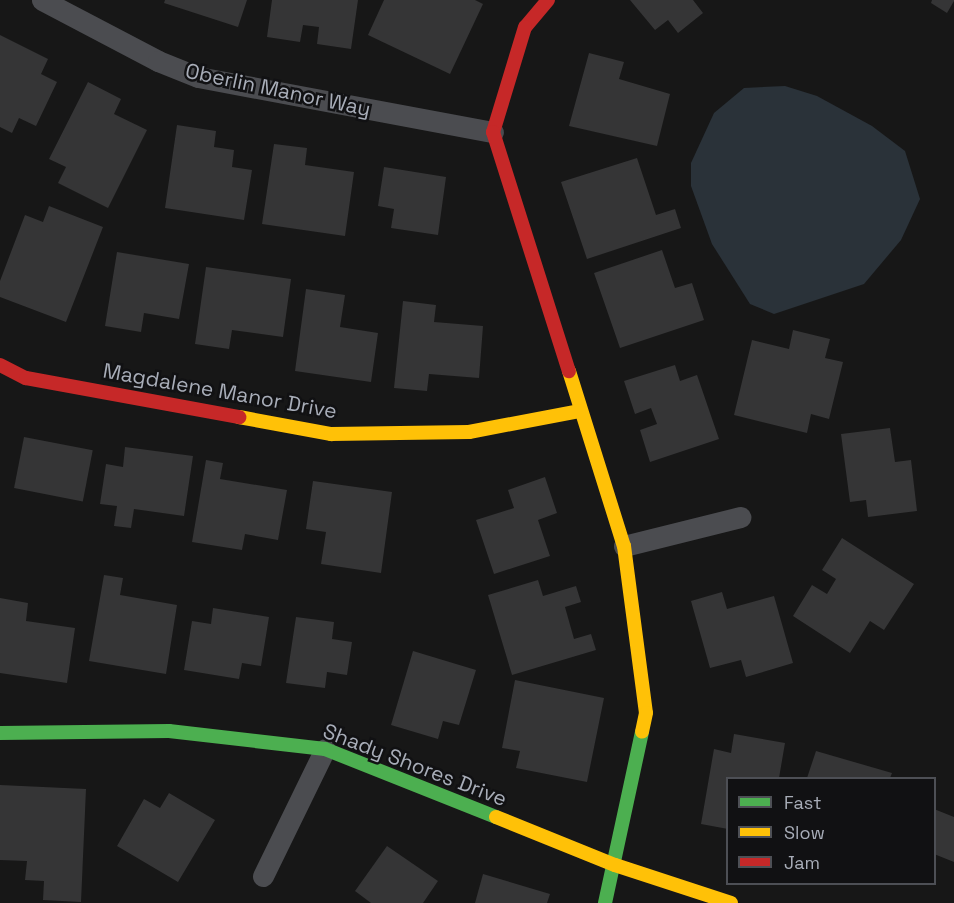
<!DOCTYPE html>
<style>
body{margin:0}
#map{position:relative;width:954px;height:903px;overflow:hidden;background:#171717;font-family:"Space Grotesk",sans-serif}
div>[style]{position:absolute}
.water>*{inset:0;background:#2a3239}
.building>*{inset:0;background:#353536;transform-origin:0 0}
.street>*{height:21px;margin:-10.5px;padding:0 10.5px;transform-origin:10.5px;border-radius:10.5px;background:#4b4c50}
.fast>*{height:14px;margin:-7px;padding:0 7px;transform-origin:7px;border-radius:7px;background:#4caf50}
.slow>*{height:14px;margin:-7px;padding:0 7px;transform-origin:7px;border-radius:7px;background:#ffc107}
.jam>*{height:14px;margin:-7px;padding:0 7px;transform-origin:7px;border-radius:7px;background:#c62828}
span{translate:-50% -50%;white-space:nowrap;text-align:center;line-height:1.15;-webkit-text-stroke:5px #111113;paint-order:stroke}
.street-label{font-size:21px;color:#a8adb8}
.legend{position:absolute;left:726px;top:777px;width:210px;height:108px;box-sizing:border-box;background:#111113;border:2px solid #4d4f55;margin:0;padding:8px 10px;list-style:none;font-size:18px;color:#a8adb8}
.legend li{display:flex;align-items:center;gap:12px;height:30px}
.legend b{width:30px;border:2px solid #4d4f55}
</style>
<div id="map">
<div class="water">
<i style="clip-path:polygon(785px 86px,817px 96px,872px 126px,905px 151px,920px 199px,901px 240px,864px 284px,774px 314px,750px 304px,712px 244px,691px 186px,691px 163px,714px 113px,744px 88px)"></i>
</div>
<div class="building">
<i style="clip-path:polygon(165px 0,247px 0,238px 27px,164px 3px)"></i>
<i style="clip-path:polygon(272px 0,358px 0,351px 49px,317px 44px,319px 27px,303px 25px,300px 42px,267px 37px)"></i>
<i style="clip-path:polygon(384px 0,475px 0,483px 4px,450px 74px,368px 35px)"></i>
<i style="clip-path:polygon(630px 0,693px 0,703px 13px,678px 33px,668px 20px,655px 30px)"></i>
<i style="clip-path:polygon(932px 0,954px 0,954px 1px,947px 13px,931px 3px)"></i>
<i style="clip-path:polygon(0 35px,48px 59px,41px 74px,57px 82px,36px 126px,19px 118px,12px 133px,0 127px)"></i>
<i style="clip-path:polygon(589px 53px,624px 62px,619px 79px,670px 94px,657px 146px,569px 126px)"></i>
<i style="clip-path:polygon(88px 82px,121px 99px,114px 114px,147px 130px,108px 208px,58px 183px,66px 167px,49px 159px)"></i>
<i style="clip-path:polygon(177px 125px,216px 131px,214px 147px,234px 150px,232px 167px,252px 170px,244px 220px,165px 208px)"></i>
<i style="clip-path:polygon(274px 144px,307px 148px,305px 165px,354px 172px,345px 236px,262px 224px)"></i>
<i style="clip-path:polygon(637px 158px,656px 215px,675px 209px,681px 228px,587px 259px,561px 182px)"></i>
<i style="clip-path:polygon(384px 167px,446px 177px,438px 235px,391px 228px,394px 209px,378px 206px)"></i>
<i style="clip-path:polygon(49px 206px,103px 227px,66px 322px,0 297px,0 281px,25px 215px,43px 222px)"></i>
<i style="clip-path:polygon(662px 250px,675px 288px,692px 283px,704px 320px,620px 348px,594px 273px)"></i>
<i style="clip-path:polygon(117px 252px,189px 264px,179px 319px,144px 313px,141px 332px,105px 326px)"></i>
<i style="clip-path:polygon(206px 267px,291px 279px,283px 337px,232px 330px,229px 349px,195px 344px)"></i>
<i style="clip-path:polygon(306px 289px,345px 295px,340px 327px,378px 333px,371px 382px,295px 371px)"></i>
<i style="clip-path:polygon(403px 301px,436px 305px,434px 322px,483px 326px,479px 378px,429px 374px,427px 391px,394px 388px)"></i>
<i style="clip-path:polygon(793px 330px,830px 339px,825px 358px,843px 362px,829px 419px,811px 414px,807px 433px,734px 415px,752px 340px,789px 349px)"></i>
<i style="clip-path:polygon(675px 365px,680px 381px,697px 375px,719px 439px,650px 462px,640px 430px,657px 424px,651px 408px,635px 414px,624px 381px)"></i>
<i style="clip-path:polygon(890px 428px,895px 462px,911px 460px,917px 511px,868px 517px,866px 500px,850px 502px,841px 434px)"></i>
<i style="left:24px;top:437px;width:70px;height:52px;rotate:11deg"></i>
<i style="clip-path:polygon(125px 447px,193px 456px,184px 516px,134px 509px,131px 528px,114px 526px,117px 506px,100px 504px,106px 464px,123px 467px)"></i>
<i style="clip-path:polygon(206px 460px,223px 463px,220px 479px,287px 490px,278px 540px,245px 534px,242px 550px,192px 542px)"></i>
<i style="clip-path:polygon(545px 477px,557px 513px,538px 520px,550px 556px,494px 574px,476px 520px,514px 508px,508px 490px)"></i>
<i style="clip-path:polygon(313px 481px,392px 492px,381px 573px,321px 564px,326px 532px,306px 529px)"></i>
<i style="clip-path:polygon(842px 538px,914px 584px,884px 630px,870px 621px,850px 653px,793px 616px,812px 585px,827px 594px,836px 579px,822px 570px)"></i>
<i style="clip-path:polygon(104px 575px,123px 578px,120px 595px,177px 605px,166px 674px,89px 661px)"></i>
<i style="clip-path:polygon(538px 580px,543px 596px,576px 586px,581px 602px,565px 607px,574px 639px,591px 634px,596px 650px,512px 675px,488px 595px)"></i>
<i style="clip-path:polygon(722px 592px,727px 609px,774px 596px,793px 663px,746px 677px,741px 660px,710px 668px,691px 601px)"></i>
<i style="clip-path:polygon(0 598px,28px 603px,26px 621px,75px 628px,67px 683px,0 673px)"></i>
<i style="clip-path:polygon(213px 608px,269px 617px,261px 666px,242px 663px,239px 679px,184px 670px,192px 621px,211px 624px)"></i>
<i style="clip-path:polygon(296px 617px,334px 622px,332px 639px,352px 642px,347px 675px,327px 672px,325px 688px,286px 683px)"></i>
<i style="clip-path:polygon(413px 651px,476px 670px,459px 725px,443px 721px,438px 739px,391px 725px)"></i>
<i style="clip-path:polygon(515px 680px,604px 698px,587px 782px,516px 768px,520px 751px,502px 748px)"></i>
<i style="clip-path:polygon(734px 734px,785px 743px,779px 778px,728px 778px,728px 829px,701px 824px,714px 749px,731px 753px)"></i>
<i style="clip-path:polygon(816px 751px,892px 773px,890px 778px,807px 778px)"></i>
<i style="clip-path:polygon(0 785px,86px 789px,81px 902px,43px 900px,44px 881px,25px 880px,27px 861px,0 860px)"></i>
<i style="clip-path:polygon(169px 793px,215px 820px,178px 882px,117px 846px,144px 799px,160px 808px)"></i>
<i style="clip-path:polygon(934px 809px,954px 817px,954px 862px,934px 854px)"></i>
<i style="clip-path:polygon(387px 846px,438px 881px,423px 903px,371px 903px,355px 891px)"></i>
<i style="clip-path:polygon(483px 874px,550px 894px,547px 903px,475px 903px)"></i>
</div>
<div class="street">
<i style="left:42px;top:0;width:131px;rotate:27.7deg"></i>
<i style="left:158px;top:61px;width:43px;rotate:21.8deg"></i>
<i style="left:198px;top:77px;width:300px;rotate:10.6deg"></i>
<i style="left:624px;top:546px;width:120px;rotate:-14deg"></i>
<i style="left:263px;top:876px;width:141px;rotate:-64deg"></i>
</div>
<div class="fast">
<i style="left:0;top:733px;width:169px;rotate:-0.7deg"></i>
<i style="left:169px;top:731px;width:157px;rotate:6.6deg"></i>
<i style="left:325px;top:749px;width:184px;rotate:21.7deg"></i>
<i style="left:605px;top:903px;width:175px;rotate:-77.8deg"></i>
</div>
<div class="slow">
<i style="left:569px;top:371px;width:183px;rotate:72.6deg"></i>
<i style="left:624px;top:546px;width:168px;rotate:82.5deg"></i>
<i style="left:646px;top:713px;width:19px;rotate:102deg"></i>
<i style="left:239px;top:417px;width:94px;rotate:10.5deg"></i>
<i style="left:331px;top:434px;width:138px;rotate:-0.8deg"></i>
<i style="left:469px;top:432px;width:112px;rotate:-10.8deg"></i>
<i style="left:496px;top:817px;width:128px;rotate:22deg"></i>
<i style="left:615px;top:865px;width:122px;rotate:18.1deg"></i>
</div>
<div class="jam">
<i style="left:548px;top:0;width:35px;rotate:130deg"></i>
<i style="left:525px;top:27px;width:110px;rotate:106.9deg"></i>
<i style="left:493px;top:132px;width:251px;rotate:72.4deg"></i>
<i style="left:0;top:365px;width:29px;rotate:27deg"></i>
<i style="left:26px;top:378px;width:217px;rotate:10.4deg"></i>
</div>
<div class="street-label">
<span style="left:278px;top:90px;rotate:12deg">Oberlin Manor Way</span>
<span style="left:220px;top:391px;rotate:10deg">Magdalene Manor Drive</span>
<span style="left:415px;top:765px;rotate:21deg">Shady Shores Drive</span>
</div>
<ul class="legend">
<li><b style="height:8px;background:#4caf50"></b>Fast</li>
<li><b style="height:8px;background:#ffc107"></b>Slow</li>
<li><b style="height:8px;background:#c62828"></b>Jam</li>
</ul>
</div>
